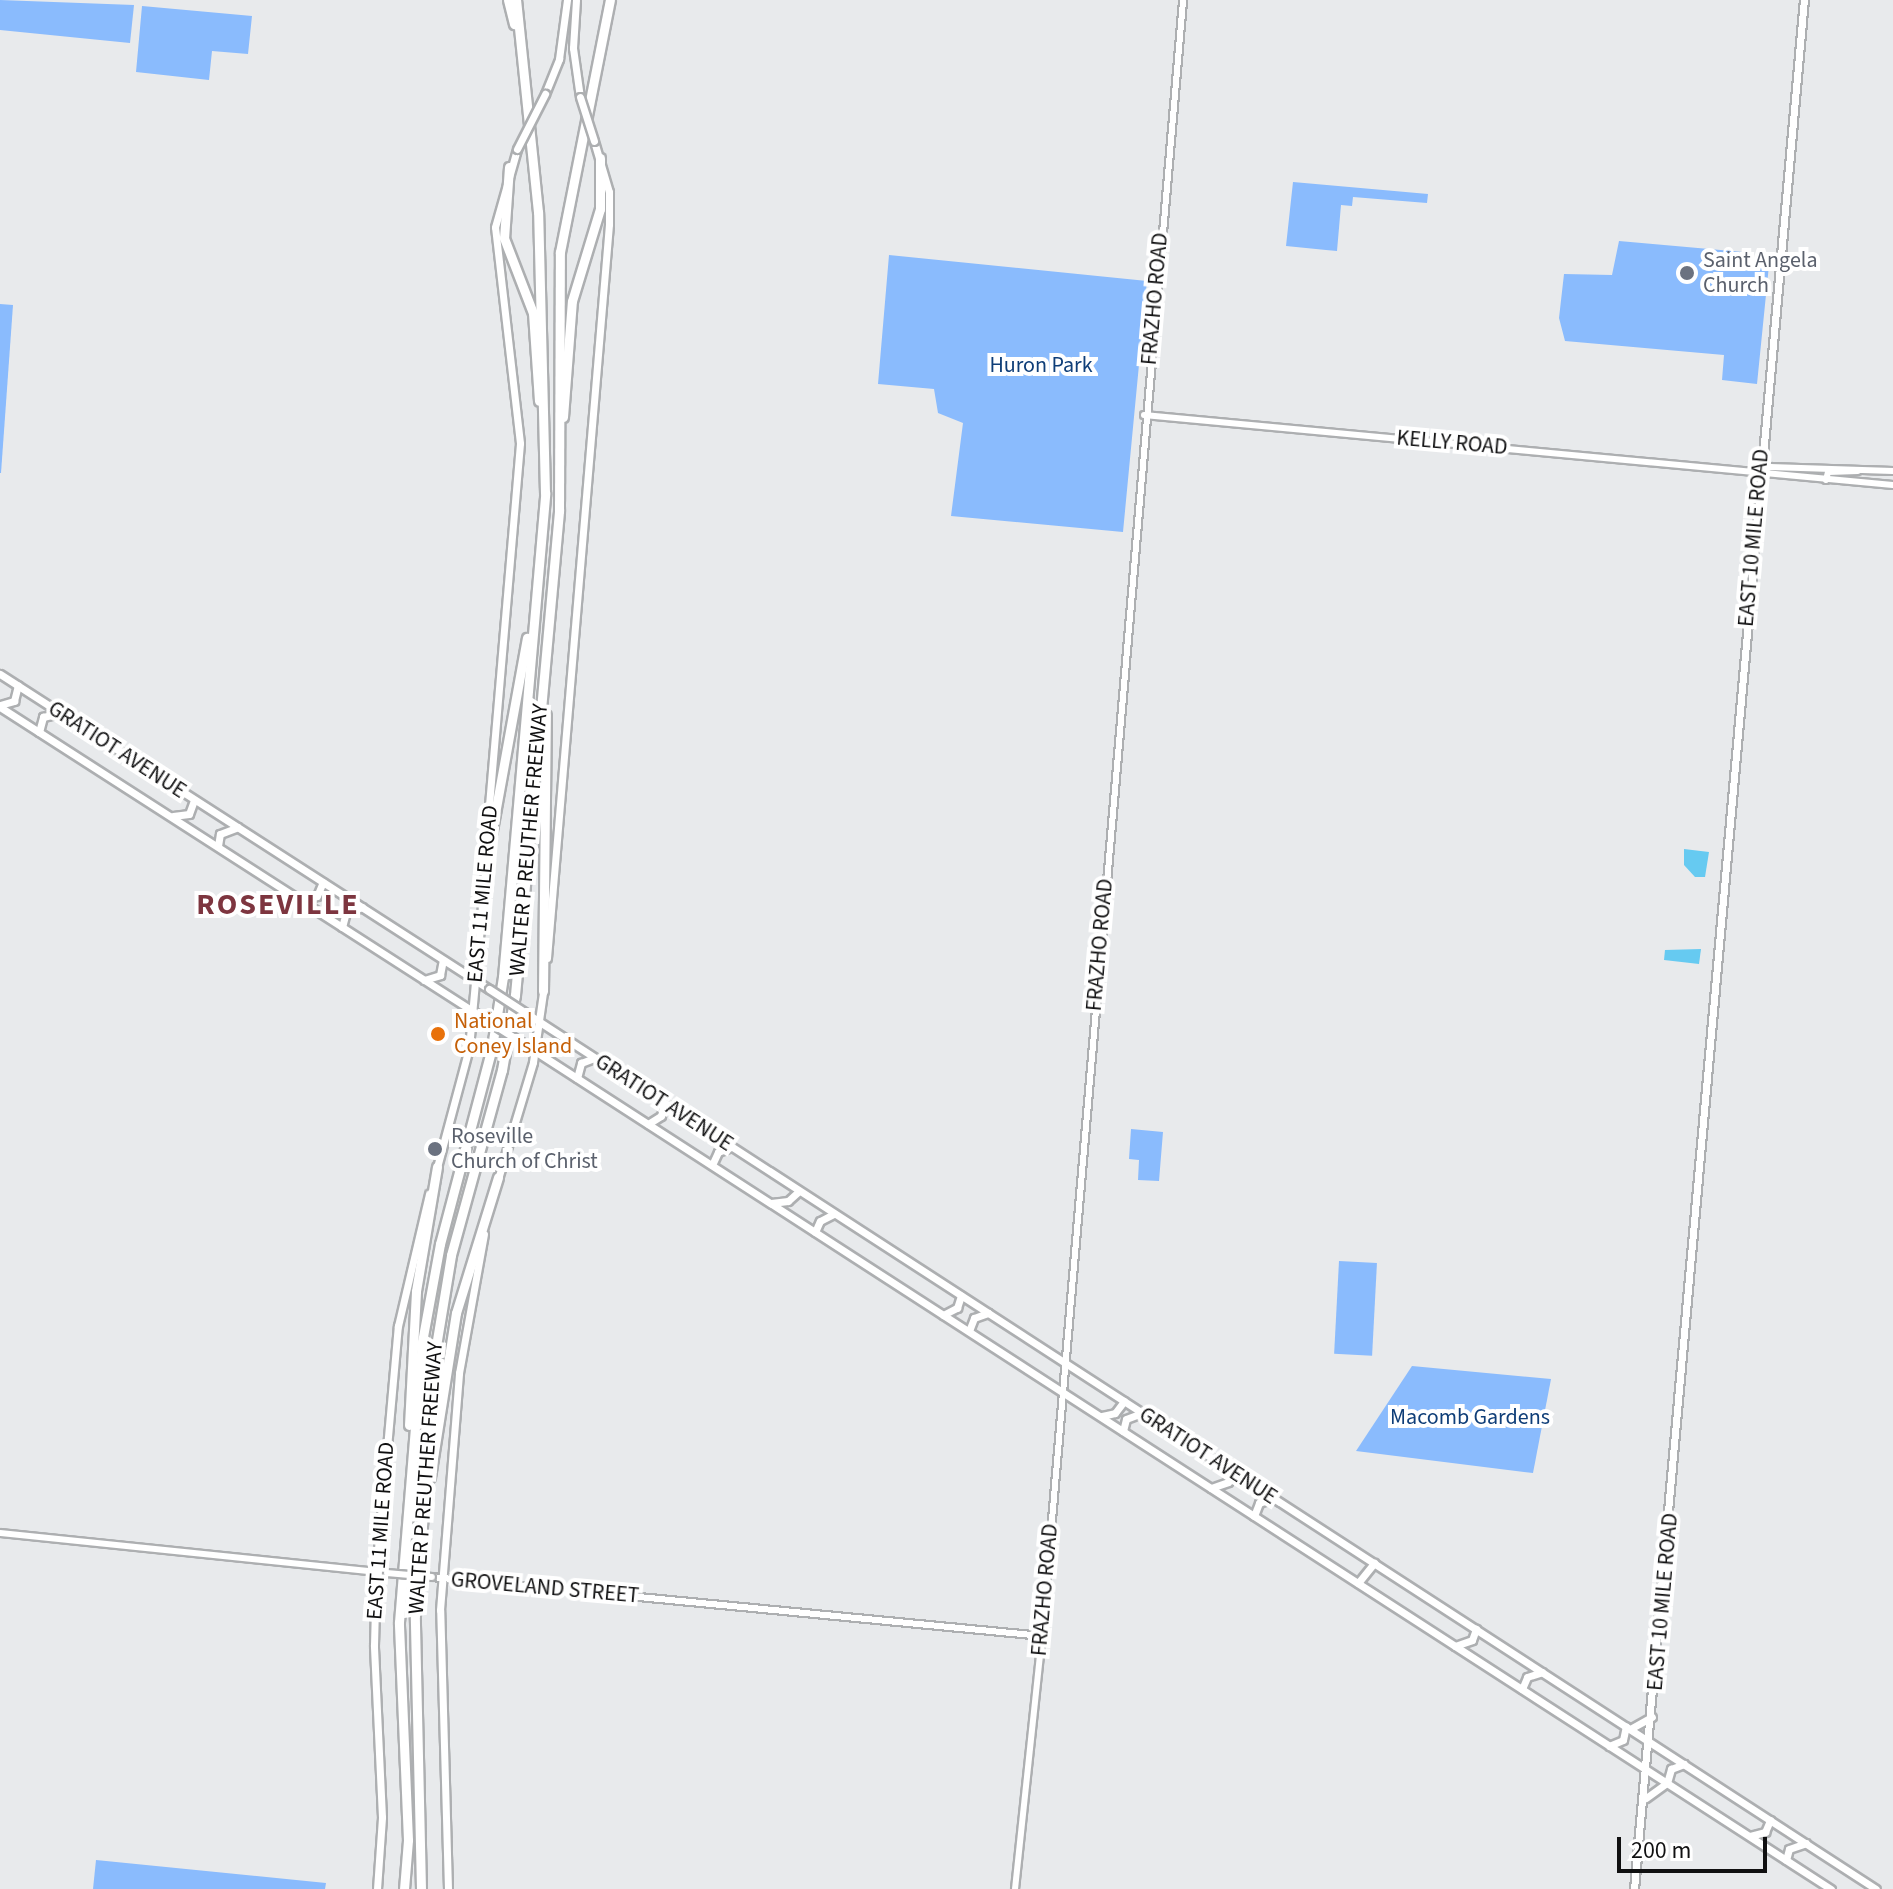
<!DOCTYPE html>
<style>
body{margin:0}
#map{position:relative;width:1893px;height:1889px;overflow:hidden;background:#e8eaec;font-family:"Source Sans 3",sans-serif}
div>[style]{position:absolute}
.green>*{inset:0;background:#8abbfd;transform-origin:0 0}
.water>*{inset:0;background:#66caf1}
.roads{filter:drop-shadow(2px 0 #adafb1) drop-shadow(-2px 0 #adafb1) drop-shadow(0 2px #adafb1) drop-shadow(0 -2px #adafb1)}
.minor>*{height:6px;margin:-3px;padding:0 3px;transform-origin:3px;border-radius:3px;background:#fff}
.major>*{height:7px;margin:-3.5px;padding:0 3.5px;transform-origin:3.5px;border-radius:3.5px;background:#fff}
.highway>*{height:9px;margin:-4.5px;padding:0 4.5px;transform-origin:4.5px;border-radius:4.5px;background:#fff}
.bridges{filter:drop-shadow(2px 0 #adafb1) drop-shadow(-2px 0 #adafb1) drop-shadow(0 2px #adafb1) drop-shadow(0 -2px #adafb1)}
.minor-bridge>*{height:6px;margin:-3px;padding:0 3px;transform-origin:3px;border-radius:3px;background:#fff}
.major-bridge>*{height:7px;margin:-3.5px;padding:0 3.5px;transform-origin:3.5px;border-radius:3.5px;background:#fff}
.dots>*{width:22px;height:22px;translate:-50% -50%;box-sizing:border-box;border:4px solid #fff;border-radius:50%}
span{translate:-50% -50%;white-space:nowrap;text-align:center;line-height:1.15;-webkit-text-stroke:8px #fff;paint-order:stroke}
.worship-label{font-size:22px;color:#5b616d}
.left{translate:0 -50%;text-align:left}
.street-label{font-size:22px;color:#101011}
.park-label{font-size:22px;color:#0f3e78}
.food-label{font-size:22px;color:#c56008}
.district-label{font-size:30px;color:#7d353f;font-weight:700;letter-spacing:2px}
.scale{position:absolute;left:1617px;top:1837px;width:150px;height:36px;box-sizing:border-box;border:4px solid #101011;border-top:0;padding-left:10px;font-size:24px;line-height:28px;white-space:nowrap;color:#101011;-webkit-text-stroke:6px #fff;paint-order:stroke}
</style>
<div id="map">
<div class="green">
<i style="clip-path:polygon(0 0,134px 5px,130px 43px,0 30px)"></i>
<i style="clip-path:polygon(142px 6px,252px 16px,248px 54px,212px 51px,209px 80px,136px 72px)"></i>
<i style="clip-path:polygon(1293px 182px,1428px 194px,1427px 203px,1353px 197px,1352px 206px,1341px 205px,1337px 251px,1326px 250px,1286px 246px)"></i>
<i style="clip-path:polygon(1619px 241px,1743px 252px,1769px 265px,1757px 384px,1722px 380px,1724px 355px,1565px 341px,1559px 318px,1564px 274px,1612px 275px)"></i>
<i style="clip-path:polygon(889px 255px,1147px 281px,1123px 532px,951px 516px,963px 423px,938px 413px,934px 389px,878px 384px)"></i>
<i style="clip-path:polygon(0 304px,13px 305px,1px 473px,0 473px)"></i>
<i style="clip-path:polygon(1131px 1129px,1163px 1132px,1159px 1181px,1138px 1180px,1139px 1160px,1129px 1159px)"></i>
<i style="left:1339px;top:1261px;width:38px;height:93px;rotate:3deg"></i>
<i style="clip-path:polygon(1412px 1366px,1551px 1379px,1533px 1473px,1356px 1451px)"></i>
<i style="clip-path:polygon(96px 1860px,326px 1883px,325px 1889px,93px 1889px)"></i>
</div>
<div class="water">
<i style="clip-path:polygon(1684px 849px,1709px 852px,1705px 877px,1695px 877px,1684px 865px)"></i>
<i style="clip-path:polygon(1701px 949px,1699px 964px,1664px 960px,1665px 950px)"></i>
</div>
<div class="roads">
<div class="minor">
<i style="left:1144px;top:415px;width:752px;rotate:5.34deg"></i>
<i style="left:1759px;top:471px;width:12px;rotate:-20deg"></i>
<i style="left:1770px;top:467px;width:123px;rotate:1.9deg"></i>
<i style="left:1826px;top:480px;width:8px;rotate:-76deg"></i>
<i style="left:1828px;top:472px;width:30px;rotate:-2deg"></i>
<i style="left:0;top:1533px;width:389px;rotate:5.9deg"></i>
<i style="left:432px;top:1577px;width:613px;rotate:5.52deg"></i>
<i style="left:1015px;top:1889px;width:254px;rotate:-83.9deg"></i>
<i style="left:1042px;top:1636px;width:1642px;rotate:-85.07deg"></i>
</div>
<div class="major">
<i style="left:576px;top:0;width:48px;rotate:93.6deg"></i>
<i style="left:573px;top:48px;width:49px;rotate:81.9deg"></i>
<i style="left:545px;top:94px;width:38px;rotate:-68deg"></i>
<i style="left:559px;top:59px;width:60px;rotate:-82.3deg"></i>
<i style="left:0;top:674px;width:582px;rotate:32.79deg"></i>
<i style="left:0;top:705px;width:15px;rotate:-16deg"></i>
<i style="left:14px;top:701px;width:16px;rotate:-76deg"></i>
<i style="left:0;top:707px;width:577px;rotate:32.75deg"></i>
<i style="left:39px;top:732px;width:16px;rotate:-75deg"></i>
<i style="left:43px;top:717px;width:17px;rotate:-13deg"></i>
<i style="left:173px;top:816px;width:16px;rotate:-7deg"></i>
<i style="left:189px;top:814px;width:15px;rotate:-70deg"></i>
<i style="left:486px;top:840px;width:398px;rotate:-85.1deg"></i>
<i style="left:520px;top:443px;width:217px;rotate:-96.6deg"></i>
<i style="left:495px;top:227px;width:81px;rotate:-74.2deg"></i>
<i style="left:218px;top:846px;width:12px;rotate:-81deg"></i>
<i style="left:220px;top:834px;width:19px;rotate:-21deg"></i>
<i style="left:301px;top:900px;width:16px;rotate:-14deg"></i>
<i style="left:317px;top:896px;width:15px;rotate:-67deg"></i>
<i style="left:342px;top:927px;width:16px;rotate:-75deg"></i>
<i style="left:346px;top:912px;width:17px;rotate:-17deg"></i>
<i style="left:547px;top:958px;width:737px;rotate:-85.17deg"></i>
<i style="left:609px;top:224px;width:32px;rotate:-90deg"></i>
<i style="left:609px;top:192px;width:53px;rotate:-106.4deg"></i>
<i style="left:424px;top:980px;width:17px;rotate:-17deg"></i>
<i style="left:440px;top:975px;width:15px;rotate:-79deg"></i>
<i style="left:526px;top:1013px;width:1609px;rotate:32.98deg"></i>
<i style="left:521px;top:1042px;width:1560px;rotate:32.89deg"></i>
<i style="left:577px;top:1078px;width:16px;rotate:-75deg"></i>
<i style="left:581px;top:1063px;width:14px;rotate:-21deg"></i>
<i style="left:648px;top:1124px;width:15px;rotate:-32deg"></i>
<i style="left:661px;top:1116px;width:13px;rotate:-77deg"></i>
<i style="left:712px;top:1165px;width:14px;rotate:-65deg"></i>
<i style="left:718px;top:1152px;width:14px;rotate:-21deg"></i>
<i style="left:436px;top:1171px;width:127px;rotate:-75deg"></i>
<i style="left:469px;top:1048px;width:188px;rotate:-84.8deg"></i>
<i style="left:498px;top:1179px;width:122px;rotate:-73.3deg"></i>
<i style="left:533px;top:1062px;width:77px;rotate:-81.8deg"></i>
<i style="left:771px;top:1203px;width:17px;rotate:-7deg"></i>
<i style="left:788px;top:1201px;width:15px;rotate:-42deg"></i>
<i style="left:815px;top:1232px;width:12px;rotate:-66deg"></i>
<i style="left:820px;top:1221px;width:16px;rotate:-27deg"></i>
<i style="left:943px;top:1315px;width:16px;rotate:-27deg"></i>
<i style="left:957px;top:1308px;width:13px;rotate:-72deg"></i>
<i style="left:969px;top:1331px;width:14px;rotate:-69deg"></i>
<i style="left:974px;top:1318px;width:15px;rotate:-20deg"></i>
<i style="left:1102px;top:1416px;width:13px;rotate:-13deg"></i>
<i style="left:1115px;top:1413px;width:15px;rotate:-53deg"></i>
<i style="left:1123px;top:1431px;width:12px;rotate:-76deg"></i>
<i style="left:1126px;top:1419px;width:17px;rotate:-21deg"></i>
<i style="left:1211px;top:1488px;width:18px;rotate:-19deg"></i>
<i style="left:1228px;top:1482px;width:12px;rotate:-70deg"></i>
<i style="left:1254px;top:1516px;width:14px;rotate:-69deg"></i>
<i style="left:1259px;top:1503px;width:15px;rotate:-20deg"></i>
<i style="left:1358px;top:1583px;width:26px;rotate:-51deg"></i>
<i style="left:1455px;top:1646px;width:18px;rotate:-19deg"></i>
<i style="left:1472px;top:1640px;width:12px;rotate:-70deg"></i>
<i style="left:1522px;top:1689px;width:13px;rotate:-67deg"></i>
<i style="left:1527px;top:1677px;width:16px;rotate:-18deg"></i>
<i style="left:1630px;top:1729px;width:25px;rotate:-29deg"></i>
<i style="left:1609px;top:1746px;width:15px;rotate:-23deg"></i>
<i style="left:1623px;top:1740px;width:14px;rotate:-78deg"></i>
<i style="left:1667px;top:1783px;width:15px;rotate:-74deg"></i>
<i style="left:1671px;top:1769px;width:14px;rotate:-21deg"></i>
<i style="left:1646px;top:1798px;width:26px;rotate:-36deg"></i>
<i style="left:1750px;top:1836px;width:16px;rotate:-15deg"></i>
<i style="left:1765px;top:1832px;width:13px;rotate:-67deg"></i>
<i style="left:1786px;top:1860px;width:11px;rotate:-75deg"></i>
<i style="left:1789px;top:1849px;width:18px;rotate:-19deg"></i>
<i style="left:377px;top:1889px;width:72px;rotate:-86deg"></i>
<i style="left:382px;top:1817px;width:172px;rotate:-92.7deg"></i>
<i style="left:374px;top:1645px;width:74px;rotate:-88.5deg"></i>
<i style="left:376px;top:1571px;width:246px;rotate:-84.9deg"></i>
<i style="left:398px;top:1326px;width:136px;rotate:-76.8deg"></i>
<i style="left:448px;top:1889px;width:279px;rotate:-91.6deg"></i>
<i style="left:440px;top:1610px;width:238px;rotate:-85.4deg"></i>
<i style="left:459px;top:1373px;width:141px;rotate:-79.8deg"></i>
<i style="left:1634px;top:1889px;width:1897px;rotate:-84.86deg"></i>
</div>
<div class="highway">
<i style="left:508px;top:0;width:25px;rotate:76deg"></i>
<i style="left:509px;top:167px;width:71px;rotate:94deg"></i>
<i style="left:504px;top:238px;width:80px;rotate:68.9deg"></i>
<i style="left:533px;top:313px;width:88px;rotate:86.1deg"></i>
<i style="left:563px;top:417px;width:116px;rotate:-85.6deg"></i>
<i style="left:572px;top:301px;width:96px;rotate:-73.1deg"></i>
<i style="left:600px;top:209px;width:51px;rotate:-90deg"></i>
<i style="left:486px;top:863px;width:229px;rotate:-79.7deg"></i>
<i style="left:543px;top:991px;width:276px;rotate:-89.4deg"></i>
<i style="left:409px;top:1425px;width:134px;rotate:-87deg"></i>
<i style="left:416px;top:1291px;width:126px;rotate:-80.4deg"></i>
<i style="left:430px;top:1477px;width:166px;rotate:-81deg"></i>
<i style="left:456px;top:1313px;width:142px;rotate:-72.8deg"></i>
<i style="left:404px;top:1889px;width:49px;rotate:-85.3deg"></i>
<i style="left:408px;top:1840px;width:218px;rotate:-92.4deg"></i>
<i style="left:399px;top:1622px;width:281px;rotate:-85.3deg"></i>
<i style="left:422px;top:1342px;width:100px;rotate:-79.6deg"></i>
<i style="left:440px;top:1244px;width:204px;rotate:-75.2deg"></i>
<i style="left:492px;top:1047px;width:71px;rotate:-81.1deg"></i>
<i style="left:503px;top:977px;width:486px;rotate:-85deg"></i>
<i style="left:545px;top:493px;width:281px;rotate:-91.4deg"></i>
<i style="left:538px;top:212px;width:213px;rotate:-95.9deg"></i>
<i style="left:421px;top:1889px;width:274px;rotate:-91.3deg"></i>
<i style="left:415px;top:1615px;width:270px;rotate:-85.5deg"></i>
<i style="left:436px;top:1346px;width:92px;rotate:-80.6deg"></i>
<i style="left:451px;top:1255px;width:192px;rotate:-74.6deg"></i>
<i style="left:502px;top:1070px;width:76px;rotate:-80.2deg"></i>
<i style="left:515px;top:995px;width:486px;rotate:-84.8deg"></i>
<i style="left:559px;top:511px;width:259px;rotate:-89.8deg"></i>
<i style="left:560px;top:252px;width:257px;rotate:-78.8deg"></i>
</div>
</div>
<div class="bridges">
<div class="minor-bridge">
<i style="left:387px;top:1573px;width:45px;rotate:5.1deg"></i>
</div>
<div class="major-bridge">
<i style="left:580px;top:97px;width:46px;rotate:72.3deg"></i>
<i style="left:517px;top:149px;width:62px;rotate:-63deg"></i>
<i style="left:489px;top:989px;width:44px;rotate:33deg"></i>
<i style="left:485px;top:1019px;width:43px;rotate:32.6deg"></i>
</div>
</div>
<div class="dots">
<i style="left:1687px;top:273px;background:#6b7280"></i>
<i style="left:438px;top:1034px;background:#e8710a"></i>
<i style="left:435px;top:1149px;background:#6b7280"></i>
</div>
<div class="worship-label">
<span class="left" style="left:1703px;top:273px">Saint Angela<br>Church</span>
<span class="left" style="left:451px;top:1149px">Roseville<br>Church of Christ</span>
</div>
<div class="street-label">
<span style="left:1155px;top:299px;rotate:-85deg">FRAZHO ROAD</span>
<span style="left:1452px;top:443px;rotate:5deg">KELLY ROAD</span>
<span style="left:1754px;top:538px;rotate:-85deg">EAST 10 MILE ROAD</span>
<span style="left:117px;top:750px;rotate:33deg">GRATIOT AVENUE</span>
<span style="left:529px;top:840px;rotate:-85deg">WALTER P REUTHER FREEWAY</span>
<span style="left:483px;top:894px;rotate:-85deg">EAST 11 MILE ROAD</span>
<span style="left:1100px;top:945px;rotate:-85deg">FRAZHO ROAD</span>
<span style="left:664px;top:1103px;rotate:33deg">GRATIOT AVENUE</span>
<span style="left:1208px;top:1456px;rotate:33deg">GRATIOT AVENUE</span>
<span style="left:426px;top:1478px;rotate:-86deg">WALTER P REUTHER FREEWAY</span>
<span style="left:381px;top:1531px;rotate:-86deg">EAST 11 MILE ROAD</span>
<span style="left:545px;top:1588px;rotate:5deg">GROVELAND STREET</span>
<span style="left:1045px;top:1590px;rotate:-85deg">FRAZHO ROAD</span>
<span style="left:1663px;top:1602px;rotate:-85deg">EAST 10 MILE ROAD</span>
</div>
<div class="park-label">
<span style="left:1041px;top:366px">Huron Park</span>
<span style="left:1470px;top:1418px">Macomb Gardens</span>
</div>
<div class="food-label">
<span class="left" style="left:454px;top:1034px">National<br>Coney Island</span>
</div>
<div class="district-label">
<span style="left:278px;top:905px">ROSEVILLE</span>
</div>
<div class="scale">200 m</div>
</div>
